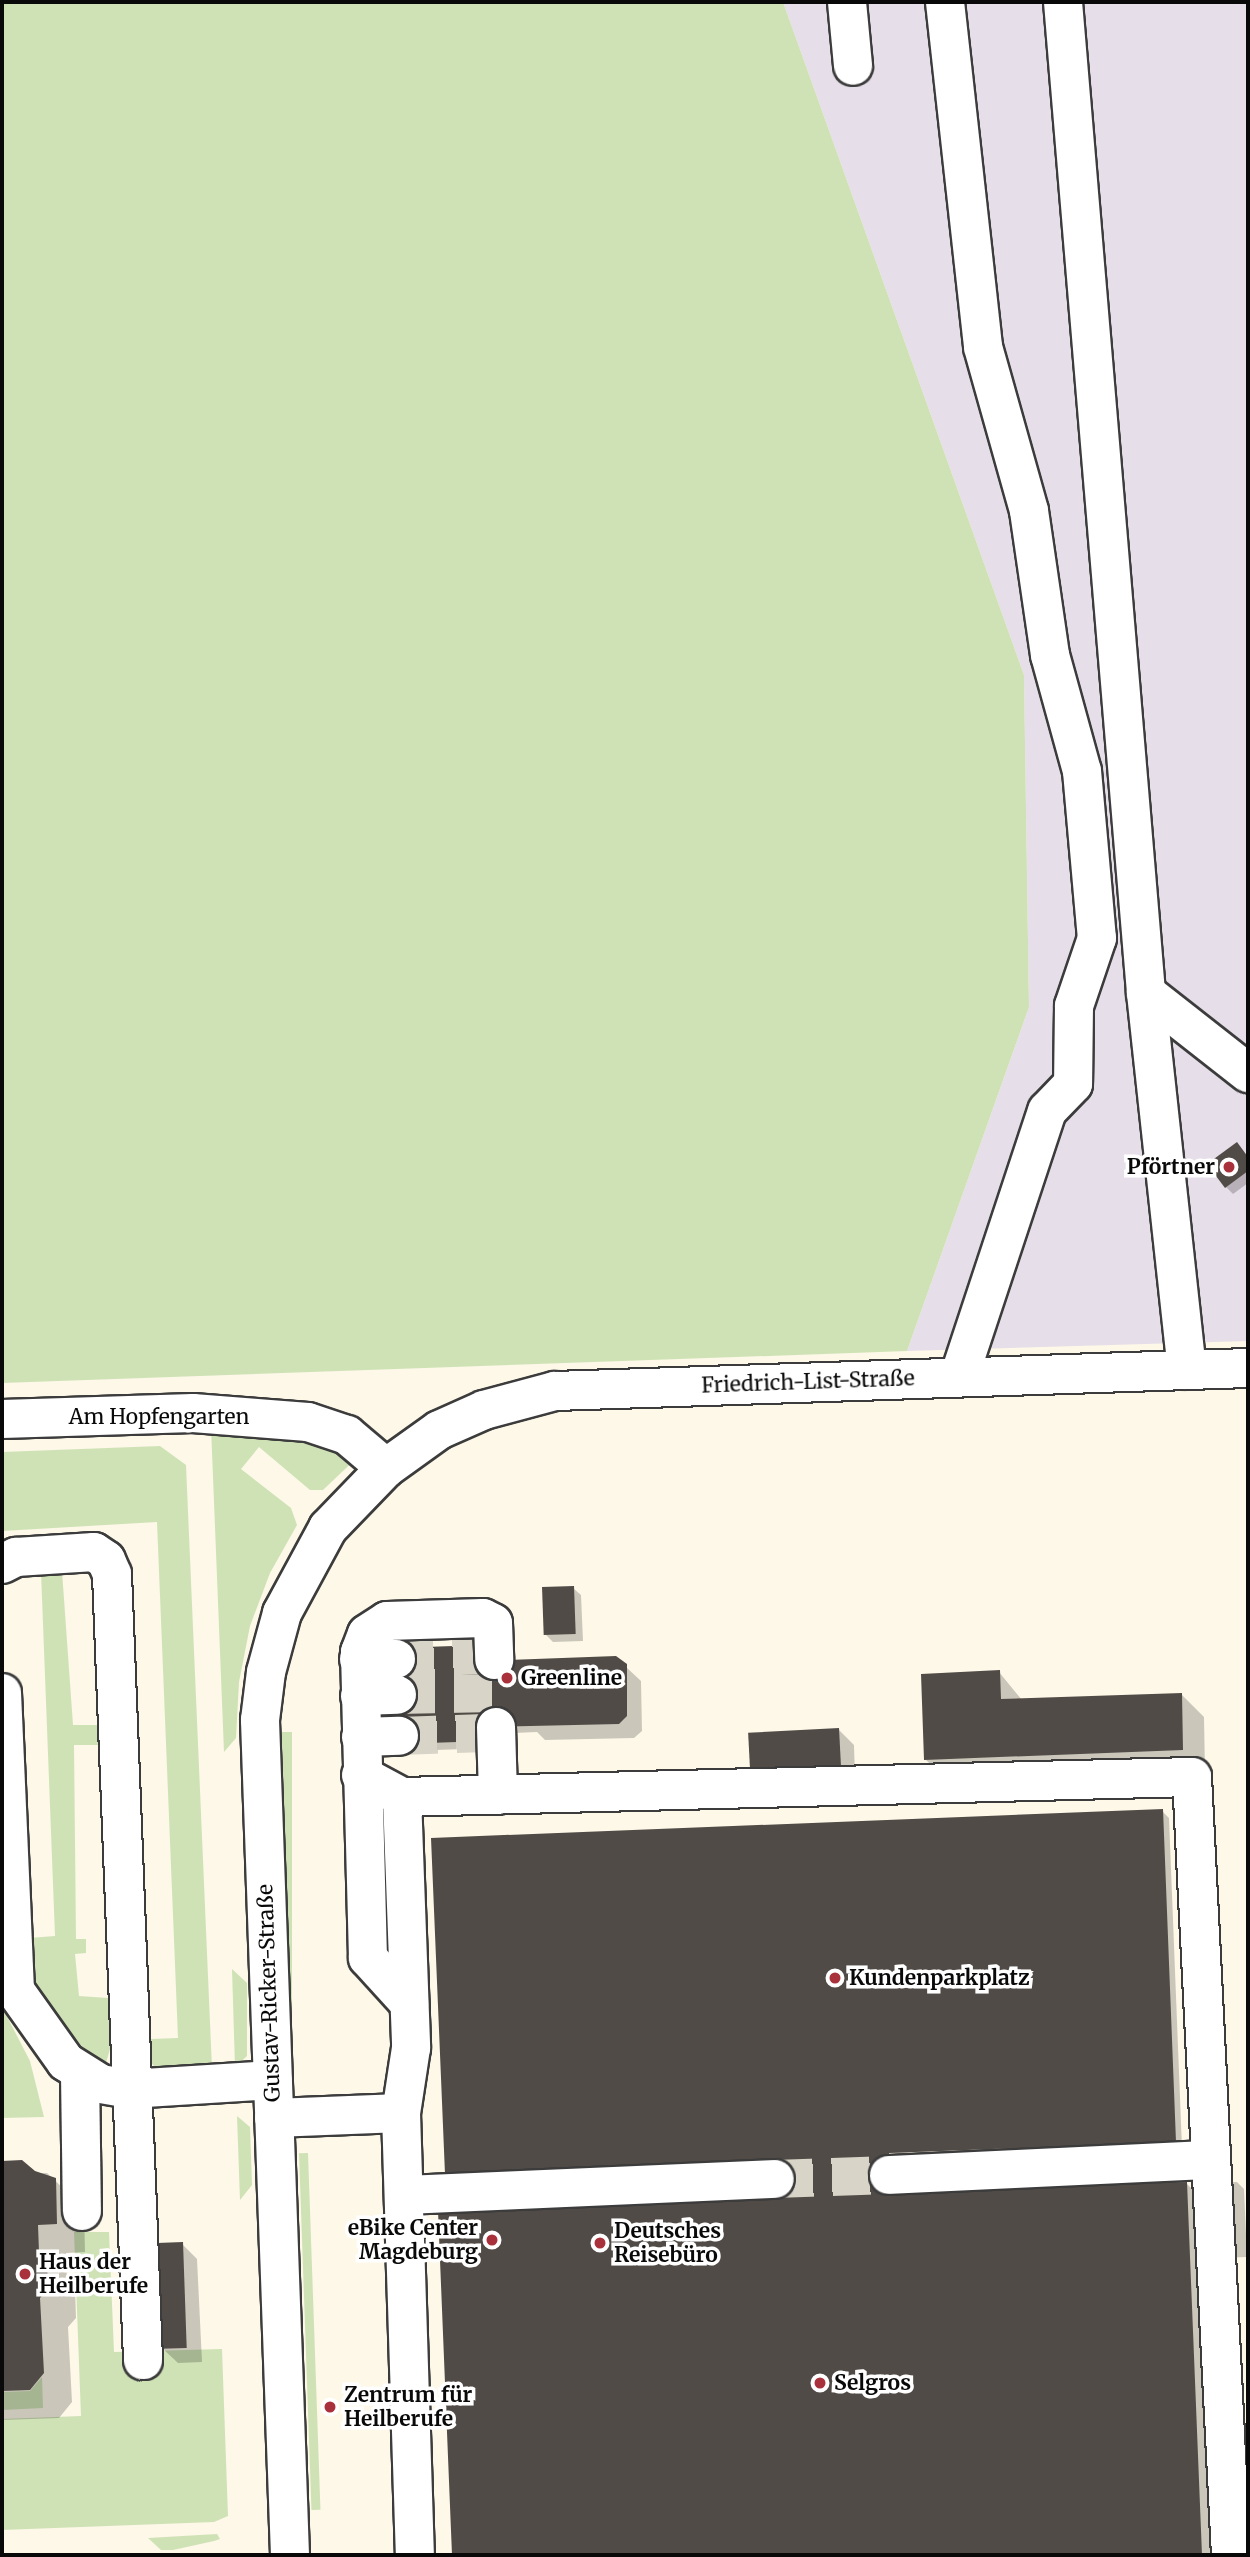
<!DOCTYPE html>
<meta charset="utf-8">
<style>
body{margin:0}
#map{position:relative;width:1250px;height:2557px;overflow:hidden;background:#fdf8e8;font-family:Merriweather,serif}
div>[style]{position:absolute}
.industrial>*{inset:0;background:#e6dee8}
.green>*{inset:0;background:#cfe2b6;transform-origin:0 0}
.shadow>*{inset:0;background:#0003}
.building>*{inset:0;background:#514b47;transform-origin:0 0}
.minor-tunnel>*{height:38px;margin-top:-19px;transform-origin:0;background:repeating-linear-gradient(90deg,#d8d4c7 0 38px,transparent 0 57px)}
.roads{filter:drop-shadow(2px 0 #3c3c3c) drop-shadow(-2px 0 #3c3c3c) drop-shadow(0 2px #3c3c3c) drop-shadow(0 -2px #3c3c3c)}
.minor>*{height:38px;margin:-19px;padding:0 19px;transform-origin:19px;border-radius:19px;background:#fff}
.dots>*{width:19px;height:19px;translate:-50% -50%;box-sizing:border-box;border:4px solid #fff;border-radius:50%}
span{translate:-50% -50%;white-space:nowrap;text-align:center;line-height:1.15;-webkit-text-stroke:7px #fff;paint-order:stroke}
.poi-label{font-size:21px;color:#090909;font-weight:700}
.right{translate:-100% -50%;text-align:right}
.left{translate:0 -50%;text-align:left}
.street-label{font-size:21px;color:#090909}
.frame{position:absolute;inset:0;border:4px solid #090909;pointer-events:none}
</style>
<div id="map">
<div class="industrial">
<i style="clip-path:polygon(783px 2px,1248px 2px,1248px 1341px,907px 1351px,1029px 1007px,1024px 675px)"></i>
</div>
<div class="green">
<i style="clip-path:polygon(2px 2px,783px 2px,1024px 675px,1029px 1007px,907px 1351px,2px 1383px)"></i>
<i style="clip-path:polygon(270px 1419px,364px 1451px,323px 1490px,310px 1490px,259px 1447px,241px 1469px,291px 1508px,297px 1525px,270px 1573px,250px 1626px,239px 1682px,236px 1738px,224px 1752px,211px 1427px)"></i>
<i style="clip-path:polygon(160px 1446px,186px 1465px,212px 2069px,159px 2070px,152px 2064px,151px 2039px,178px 2038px,157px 1522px,2px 1531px,2px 1452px)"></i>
<i style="clip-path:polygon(62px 1571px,73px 1725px,97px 1725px,98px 1745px,74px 1745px,76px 1939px,86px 1939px,86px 1953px,75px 1954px,79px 1996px,108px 1998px,110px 2049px,106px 2063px,85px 2050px,50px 2010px,33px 1978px,29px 1938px,55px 1936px,41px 1572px)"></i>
<i style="left:282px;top:1732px;width:10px;height:350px"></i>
<i style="clip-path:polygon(232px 1969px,247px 1983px,247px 2056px,235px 2067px)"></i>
<i style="clip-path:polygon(2px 2007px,30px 2061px,44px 2117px,2px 2118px)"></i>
<i style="clip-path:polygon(237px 2116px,250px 2127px,252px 2185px,240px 2200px)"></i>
<i style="left:308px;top:2153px;width:357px;height:9px;rotate:88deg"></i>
<i style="clip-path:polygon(74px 2232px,109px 2232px,114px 2352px,222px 2349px,228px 2516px,214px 2522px,2px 2530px,2px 2419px,81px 2416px)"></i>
<i style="clip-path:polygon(42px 2377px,43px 2408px,2px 2410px,2px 2392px,30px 2391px)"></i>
<i style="clip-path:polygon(217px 2534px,220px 2539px,214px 2541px,173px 2550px,161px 2550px,148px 2538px)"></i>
</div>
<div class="shadow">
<i style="clip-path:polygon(1237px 1144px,1248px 1157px,1248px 1183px,1233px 1194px,1226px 1187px)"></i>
<i style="clip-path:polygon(573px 1588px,581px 1595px,583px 1641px,553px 1642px,546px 1635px)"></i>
<i style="clip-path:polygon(489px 1662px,625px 1666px,641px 1681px,642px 1731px,634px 1738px,545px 1740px,537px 1732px,492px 1734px,492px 1748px,408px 1751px)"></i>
<i style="clip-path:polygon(999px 1672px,1022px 1700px,1182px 1695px,1204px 1717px,1205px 1772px,949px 1782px,926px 1760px)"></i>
<i style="clip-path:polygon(839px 1730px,854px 1745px,855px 1779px,766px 1781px,751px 1766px)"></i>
<i style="clip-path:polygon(1162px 1811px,1169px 1818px,1182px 2148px,897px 2195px,1186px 2183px,1198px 2195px,1198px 2183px,1237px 2182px,1244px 2189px,1247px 2257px,1217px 2258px,1229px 2555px,454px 2555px,440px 2213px,454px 2180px,446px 2173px)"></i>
<i style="clip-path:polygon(2px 2162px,21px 2162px,34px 2173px,47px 2173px,84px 2208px,85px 2252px,66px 2253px,67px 2281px,75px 2289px,76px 2318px,68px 2327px,72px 2402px,59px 2418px,2px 2420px)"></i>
<i style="clip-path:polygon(182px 2244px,197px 2259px,202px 2362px,178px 2363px,162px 2348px)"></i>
</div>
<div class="building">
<i style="clip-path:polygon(1237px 1142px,1248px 1157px,1248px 1171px,1225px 1188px,1207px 1164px)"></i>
<i style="left:574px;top:1586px;width:48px;height:32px;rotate:88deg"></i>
<i style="clip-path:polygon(482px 1645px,482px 1661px,616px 1656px,627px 1664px,627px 1716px,619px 1724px,485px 1727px,486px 1741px,399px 1744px,396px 1648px)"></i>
<i style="clip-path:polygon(1000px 1670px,1001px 1699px,1182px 1693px,1183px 1750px,924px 1760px,921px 1674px)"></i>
<i style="left:839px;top:1728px;width:37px;height:91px;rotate:87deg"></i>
<i style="clip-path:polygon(1163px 1809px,1176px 2142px,889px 2153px,889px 2175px,890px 2193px,1187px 2182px,1202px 2555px,452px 2555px,438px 2211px,774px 2161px,445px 2174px,431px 1838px)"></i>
<i style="clip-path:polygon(22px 2160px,35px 2171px,56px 2178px,57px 2224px,38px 2225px,39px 2252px,47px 2259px,48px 2289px,40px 2298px,44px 2373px,30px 2390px,2px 2391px,2px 2161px)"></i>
<i style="left:183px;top:2242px;width:106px;height:26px;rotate:88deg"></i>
</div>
<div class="minor-tunnel">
<i style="left:396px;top:1659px;width:86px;rotate:-2.7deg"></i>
<i style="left:397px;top:1695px;width:98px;rotate:-1.2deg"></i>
<i style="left:399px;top:1736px;width:86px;rotate:-2deg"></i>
<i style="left:775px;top:2179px;width:114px;rotate:-2deg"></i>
</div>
<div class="roads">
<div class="minor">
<i style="left:847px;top:2px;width:64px;rotate:84.6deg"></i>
<i style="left:945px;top:2px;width:347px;rotate:83.7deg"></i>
<i style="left:983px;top:347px;width:170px;rotate:74.3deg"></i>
<i style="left:1029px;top:511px;width:146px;rotate:81.7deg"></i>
<i style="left:1050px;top:655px;width:120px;rotate:74.6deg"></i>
<i style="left:1082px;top:771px;width:168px;rotate:84.9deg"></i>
<i style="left:1097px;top:938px;width:72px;rotate:108.7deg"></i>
<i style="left:1074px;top:1006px;width:78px;rotate:90.7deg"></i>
<i style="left:1073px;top:1084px;width:37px;rotate:134deg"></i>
<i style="left:1047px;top:1111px;width:280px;rotate:108.3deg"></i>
<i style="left:1063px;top:2px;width:994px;rotate:85.21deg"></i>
<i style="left:1146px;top:993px;width:379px;rotate:83.8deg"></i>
<i style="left:1146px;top:993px;width:130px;rotate:38.1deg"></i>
<i style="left:2px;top:1419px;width:191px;rotate:-1.8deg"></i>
<i style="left:193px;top:1413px;width:115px;rotate:4.5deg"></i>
<i style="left:308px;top:1422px;width:41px;rotate:18.4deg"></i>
<i style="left:347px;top:1435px;width:51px;rotate:40.2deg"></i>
<i style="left:2px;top:1564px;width:16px;rotate:-27deg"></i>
<i style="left:16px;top:1557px;width:78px;rotate:-3.7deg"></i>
<i style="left:94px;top:1552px;width:14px;rotate:34deg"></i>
<i style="left:106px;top:1560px;width:15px;rotate:67deg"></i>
<i style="left:112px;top:1574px;width:787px;rotate:87.74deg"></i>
<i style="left:359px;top:1659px;width:37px"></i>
<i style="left:2px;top:1693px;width:293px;rotate:87.5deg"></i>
<i style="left:360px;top:1696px;width:37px;rotate:-2deg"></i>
<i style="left:496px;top:1727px;width:68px;rotate:88.3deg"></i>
<i style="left:361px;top:1737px;width:38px;rotate:-2deg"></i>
<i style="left:361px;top:1775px;width:47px;rotate:28.2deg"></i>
<i style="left:402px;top:1797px;width:790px;rotate:-1.45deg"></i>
<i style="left:1192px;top:1777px;width:779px;rotate:87.13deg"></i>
<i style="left:402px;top:1797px;width:251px;rotate:87.9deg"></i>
<i style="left:411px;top:2048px;width:66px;rotate:98.7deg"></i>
<i style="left:401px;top:2113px;width:442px;rotate:88.2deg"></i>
<i style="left:2px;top:1972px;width:110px;rotate:54.6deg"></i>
<i style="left:66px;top:2062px;width:41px;rotate:32.2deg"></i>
<i style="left:101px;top:2084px;width:28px;rotate:10deg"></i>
<i style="left:129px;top:2089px;width:144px;rotate:-3.6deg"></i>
<i style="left:409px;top:2003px;width:61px;rotate:-132.3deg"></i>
<i style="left:368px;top:1958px;width:306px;rotate:-91.5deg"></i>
<i style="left:360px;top:1652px;width:19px;rotate:-69deg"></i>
<i style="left:367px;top:1634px;width:24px;rotate:-33deg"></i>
<i style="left:387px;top:1621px;width:96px;rotate:-1.8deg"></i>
<i style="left:483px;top:1618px;width:11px;rotate:27deg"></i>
<i style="left:493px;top:1623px;width:37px;rotate:88deg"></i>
<i style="left:80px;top:2074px;width:137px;rotate:89.2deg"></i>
<i style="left:274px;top:2118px;width:127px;rotate:-2.3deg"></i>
<i style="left:889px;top:2175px;width:320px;rotate:-2.7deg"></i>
<i style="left:407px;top:2195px;width:368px;rotate:-2.5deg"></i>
<i style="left:290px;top:2555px;width:836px;rotate:-92.06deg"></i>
<i style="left:260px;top:1720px;width:48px;rotate:-82.9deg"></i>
<i style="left:266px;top:1672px;width:61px;rotate:-74.8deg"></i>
<i style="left:282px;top:1613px;width:97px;rotate:-61.6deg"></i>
<i style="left:328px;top:1528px;width:83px;rotate:-46deg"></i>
<i style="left:386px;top:1468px;width:65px;rotate:-35.6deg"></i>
<i style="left:439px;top:1430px;width:49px;rotate:-24deg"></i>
<i style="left:484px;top:1410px;width:73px;rotate:-15deg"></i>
<i style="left:555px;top:1391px;width:693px;rotate:-1.9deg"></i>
</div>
</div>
<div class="dots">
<i style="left:1229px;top:1167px;background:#a9313b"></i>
<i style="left:507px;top:1678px;background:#a9313b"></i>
<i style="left:835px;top:1978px;background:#a9313b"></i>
<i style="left:492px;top:2240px;background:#a9313b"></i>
<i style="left:600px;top:2243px;background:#a9313b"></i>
<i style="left:25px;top:2274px;background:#a9313b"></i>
<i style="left:820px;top:2383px;background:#a9313b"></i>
<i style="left:330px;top:2407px;background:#a9313b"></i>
</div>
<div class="poi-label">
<span class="right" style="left:1215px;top:1167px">Pförtner</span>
<span class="left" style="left:521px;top:1678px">Greenline</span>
<span class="left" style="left:849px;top:1978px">Kundenparkplatz</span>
<span class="right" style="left:478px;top:2240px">eBike Center<br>Magdeburg</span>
<span class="left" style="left:614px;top:2243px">Deutsches<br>Reisebüro</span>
<span class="left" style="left:39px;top:2274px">Haus der<br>Heilberufe</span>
<span class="left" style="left:834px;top:2383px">Selgros</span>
<span class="left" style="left:344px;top:2407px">Zentrum für<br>Heilberufe</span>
</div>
<div class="street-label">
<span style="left:808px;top:1382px;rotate:-2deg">Friedrich-List-Straße</span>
<span style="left:159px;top:1417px">Am Hopfengarten</span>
<span style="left:269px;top:1993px;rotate:-92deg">Gustav-Ricker-Straße</span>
</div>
<div class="frame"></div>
</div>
